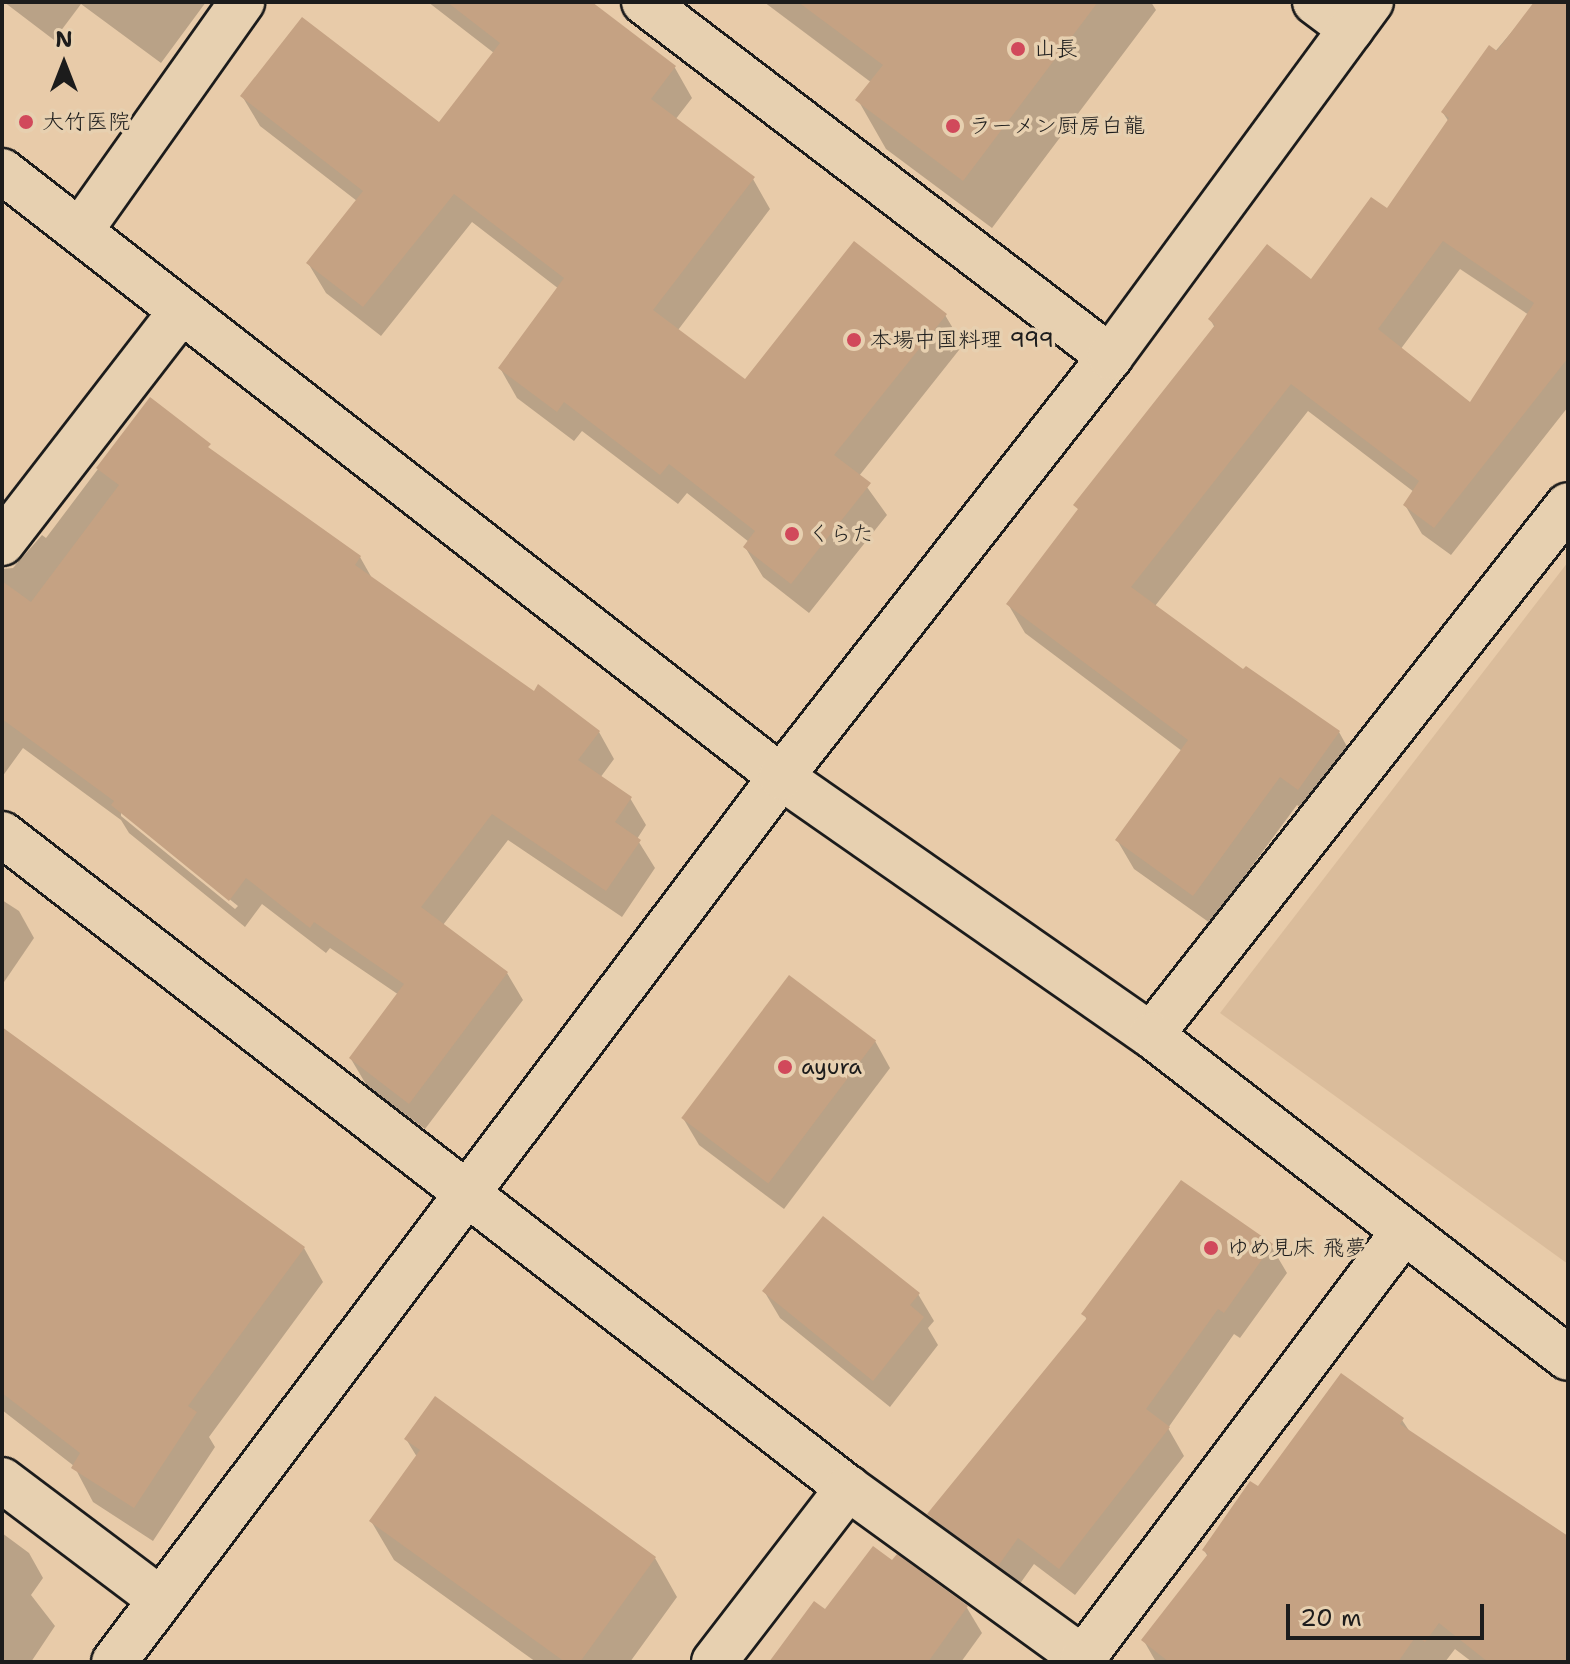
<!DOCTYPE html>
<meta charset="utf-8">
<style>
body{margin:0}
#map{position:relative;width:1570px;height:1664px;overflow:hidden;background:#e8cba9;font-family:"Shantell Sans","Klee One",sans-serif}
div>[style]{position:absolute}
.built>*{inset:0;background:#dabc9b}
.shadow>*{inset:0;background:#0003}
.building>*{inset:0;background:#c5a283;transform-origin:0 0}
.roads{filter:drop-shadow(2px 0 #1c1c1c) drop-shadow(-2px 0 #1c1c1c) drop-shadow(0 2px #1c1c1c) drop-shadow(0 -2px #1c1c1c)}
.minor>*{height:44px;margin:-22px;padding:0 22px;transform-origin:22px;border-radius:22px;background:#e7d0b0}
.tertiary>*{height:44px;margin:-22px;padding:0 22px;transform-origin:22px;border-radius:22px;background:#e7d0b0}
.dots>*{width:22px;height:22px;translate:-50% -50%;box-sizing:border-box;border:4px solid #e7d0b0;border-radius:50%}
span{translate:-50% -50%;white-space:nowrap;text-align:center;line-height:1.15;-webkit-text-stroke:7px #e7d0b0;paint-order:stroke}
.poi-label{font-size:22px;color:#1c1c1c}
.left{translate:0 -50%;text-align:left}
.frame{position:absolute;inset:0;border:4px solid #1c1c1c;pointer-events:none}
.north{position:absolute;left:24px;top:24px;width:80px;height:80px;-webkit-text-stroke:6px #e7d0b0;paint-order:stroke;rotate:0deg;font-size:22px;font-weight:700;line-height:32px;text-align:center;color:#1c1c1c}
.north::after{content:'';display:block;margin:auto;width:28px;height:36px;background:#1c1c1c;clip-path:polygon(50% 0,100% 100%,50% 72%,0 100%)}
.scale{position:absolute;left:1286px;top:1604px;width:198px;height:36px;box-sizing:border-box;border:4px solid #1c1c1c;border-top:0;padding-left:10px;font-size:24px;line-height:28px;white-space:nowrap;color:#1c1c1c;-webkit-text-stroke:6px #e7d0b0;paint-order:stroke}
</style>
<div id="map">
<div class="built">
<i style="clip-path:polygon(1568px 562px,1568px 1264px,1220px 1013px)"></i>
</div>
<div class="shadow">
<i style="clip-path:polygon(4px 2px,206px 2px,161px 63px,81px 4px,54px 40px)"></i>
<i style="clip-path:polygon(428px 2px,589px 2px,675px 68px,692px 98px,675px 120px,753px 179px,770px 209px,678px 330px,745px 382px,945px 315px,963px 345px,859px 476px,887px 515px,809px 613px,763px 577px,745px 547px,749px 542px,687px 493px,678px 504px,582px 431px,574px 441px,517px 398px,500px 368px,559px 289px,472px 222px,381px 336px,326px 293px,308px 263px,357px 201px,260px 126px,242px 96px,439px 125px,494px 53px)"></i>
<i style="clip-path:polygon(764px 2px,1151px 2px,1156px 10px,992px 228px,886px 149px,858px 100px,872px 83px)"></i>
<i style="clip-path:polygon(evenodd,1537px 2px,1568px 2px,1568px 407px,1451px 555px,1422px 534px,1405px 505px,1414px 492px,1308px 411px,1155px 606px,1244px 672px,1339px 732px,1355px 761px,1315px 818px,1297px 805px,1210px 923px,1134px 869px,1117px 840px,1182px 751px,1025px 633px,1008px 604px,1079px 511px,1076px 505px,1215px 328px,1210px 319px,1312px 282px,1387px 211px,1449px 122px,1443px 113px,1537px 2px,1460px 269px,1529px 315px,1471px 405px,1400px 350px,1460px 269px)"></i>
<i style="clip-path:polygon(evenodd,150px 400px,215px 454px,360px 557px,373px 580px,534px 694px,599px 732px,614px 759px,600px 778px,630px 798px,646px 825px,637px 839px,655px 868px,622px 917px,508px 840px,443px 925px,507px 973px,523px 1000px,425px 1129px,367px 1086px,351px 1059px,399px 995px,330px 948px,326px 953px,262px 904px,245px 927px,129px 833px,121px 820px,23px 748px,2px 777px,2px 569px,13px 568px,42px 535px,46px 538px,150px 400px,121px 811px,238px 906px,235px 909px,121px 816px,121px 811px)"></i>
<i style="clip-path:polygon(2px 900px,19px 911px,34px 938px,2px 985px)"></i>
<i style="clip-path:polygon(2px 1030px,304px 1248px,323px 1282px,209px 1437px,215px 1447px,153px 1541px,93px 1502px,74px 1466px,2px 1410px)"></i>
<i style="clip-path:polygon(875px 1041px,890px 1068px,784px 1209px,699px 1145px,683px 1118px)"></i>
<i style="clip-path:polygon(1271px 1246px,1287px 1273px,1240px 1338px,1234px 1334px,1168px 1428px,1184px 1456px,1075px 1595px,1034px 1564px,1014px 1592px,945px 1542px,930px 1515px,1087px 1320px,1084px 1314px)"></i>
<i style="clip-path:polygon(764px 1291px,918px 1294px,934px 1321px,928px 1328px,938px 1345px,890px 1407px,780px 1318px)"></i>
<i style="clip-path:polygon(1402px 1420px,1410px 1432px,1568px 1549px,1568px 1662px,1472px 1662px,1455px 1649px,1445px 1662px,1156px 1662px,1144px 1641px,1208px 1557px,1204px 1550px,1258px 1489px)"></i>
<i style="clip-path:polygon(406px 1439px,655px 1558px,677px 1597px,630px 1662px,536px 1662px,394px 1560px,371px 1521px,417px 1457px)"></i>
<i style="clip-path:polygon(2px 1533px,29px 1553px,43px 1578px,31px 1595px,55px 1626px,31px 1662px,2px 1662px)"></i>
<i style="clip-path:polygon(967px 1608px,982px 1633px,961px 1662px,772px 1662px,826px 1612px)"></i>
</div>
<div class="building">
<i style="clip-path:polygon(447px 2px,592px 2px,676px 66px,651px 99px,755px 177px,653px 310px,745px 379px,854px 241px,947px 314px,834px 455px,871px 483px,791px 584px,743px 547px,755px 531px,669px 464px,660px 475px,564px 402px,557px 412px,498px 368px,564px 278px,454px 194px,363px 307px,306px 263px,363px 191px,240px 96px,302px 17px,439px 122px,500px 43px)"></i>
<i style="clip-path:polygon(798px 2px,1098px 2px,963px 181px,855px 100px,883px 65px)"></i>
<i style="clip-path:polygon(evenodd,1534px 2px,1568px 2px,1568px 358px,1434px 528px,1403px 505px,1419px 481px,1291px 384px,1131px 587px,1243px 669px,1246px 666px,1340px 731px,1298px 790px,1280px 777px,1193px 896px,1115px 840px,1188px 740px,1006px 604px,1078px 509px,1073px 505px,1215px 325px,1208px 319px,1267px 244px,1311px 279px,1371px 197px,1387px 208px,1449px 118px,1441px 112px,1489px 45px,1497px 51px,1534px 2px,1443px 241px,1534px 303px,1470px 402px,1378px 329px,1443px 241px)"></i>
<i style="clip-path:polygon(150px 397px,211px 444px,208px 447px,361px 556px,355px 565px,534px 691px,538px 684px,600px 731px,578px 760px,632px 797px,615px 822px,641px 840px,606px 891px,492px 814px,421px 907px,508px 972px,409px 1104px,349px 1058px,404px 984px,314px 922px,310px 928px,246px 878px,229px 901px,111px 805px,114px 801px,2px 719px,2px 581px,31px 602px,119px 485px,96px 468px)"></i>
<i style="left:789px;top:975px;width:109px;height:179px;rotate:37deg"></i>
<i style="clip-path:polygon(2px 1027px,305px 1247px,188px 1406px,197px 1412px,134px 1508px,71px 1468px,80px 1453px,2px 1393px)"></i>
<i style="clip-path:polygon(1181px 1180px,1273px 1244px,1224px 1313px,1218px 1309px,1146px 1409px,1170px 1427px,1059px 1569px,1018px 1538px,998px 1566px,927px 1514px,1087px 1318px,1081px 1314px)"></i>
<i style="clip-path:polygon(823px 1216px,920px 1293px,910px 1305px,924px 1317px,873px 1381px,762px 1291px)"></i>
<i style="clip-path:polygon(1341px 1373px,1404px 1418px,1400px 1424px,1568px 1536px,1568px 1662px,1488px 1662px,1439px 1623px,1425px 1642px,1416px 1636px,1398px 1662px,1169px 1662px,1141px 1640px,1208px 1554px,1202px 1550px,1250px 1481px,1258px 1486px)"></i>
<i style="clip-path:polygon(435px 1396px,656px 1557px,580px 1662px,565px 1662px,369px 1521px,420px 1450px,404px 1439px)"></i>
<i style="clip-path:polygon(873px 1546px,892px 1560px,897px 1554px,968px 1606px,928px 1662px,769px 1662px,814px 1601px,825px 1609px)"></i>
</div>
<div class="roads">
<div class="minor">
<i style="left:644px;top:2px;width:586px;rotate:37.3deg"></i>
<i style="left:1315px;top:2px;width:45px;rotate:36.9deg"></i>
<i style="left:80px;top:231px;width:281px;rotate:-54.7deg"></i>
<i style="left:2px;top:543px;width:291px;rotate:-52.3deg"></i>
<i style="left:2px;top:834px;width:1069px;rotate:37.71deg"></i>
<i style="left:848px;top:1488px;width:296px;rotate:35.9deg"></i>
<i style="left:1151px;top:1035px;width:674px;rotate:-51.8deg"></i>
<i style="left:2px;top:1480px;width:198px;rotate:37deg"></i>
<i style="left:1083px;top:1658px;width:534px;rotate:-53.07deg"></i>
<i style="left:714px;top:1662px;width:220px;rotate:-52.4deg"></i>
</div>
<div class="tertiary">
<i style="left:2px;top:171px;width:987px;rotate:37.88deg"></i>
<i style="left:781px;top:777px;width:451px;rotate:34.9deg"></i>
<i style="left:1151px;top:1035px;width:527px;rotate:37.76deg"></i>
<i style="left:114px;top:1662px;width:1108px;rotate:-53deg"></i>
<i style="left:781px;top:777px;width:534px;rotate:-51.93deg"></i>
<i style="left:1110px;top:357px;width:441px;rotate:-53.7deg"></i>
</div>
</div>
<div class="dots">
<i style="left:1018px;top:49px;background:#d1495b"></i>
<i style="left:26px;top:122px;background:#d1495b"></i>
<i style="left:953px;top:126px;background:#d1495b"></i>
<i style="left:854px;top:340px;background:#d1495b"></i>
<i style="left:792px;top:534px;background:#d1495b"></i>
<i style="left:785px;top:1067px;background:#d1495b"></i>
<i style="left:1211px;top:1248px;background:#d1495b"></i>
</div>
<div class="poi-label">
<span class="left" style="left:1034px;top:49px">山長</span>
<span class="left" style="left:42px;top:122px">大竹医院</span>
<span class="left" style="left:969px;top:126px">ラーメン厨房白龍</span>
<span class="left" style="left:870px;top:340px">本場中国料理 999</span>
<span class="left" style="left:808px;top:534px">くらた</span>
<span class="left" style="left:801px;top:1067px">ayura</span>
<span class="left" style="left:1227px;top:1248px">ゆめ見床 飛夢</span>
</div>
<div class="frame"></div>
<div class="north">N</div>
<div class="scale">20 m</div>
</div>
